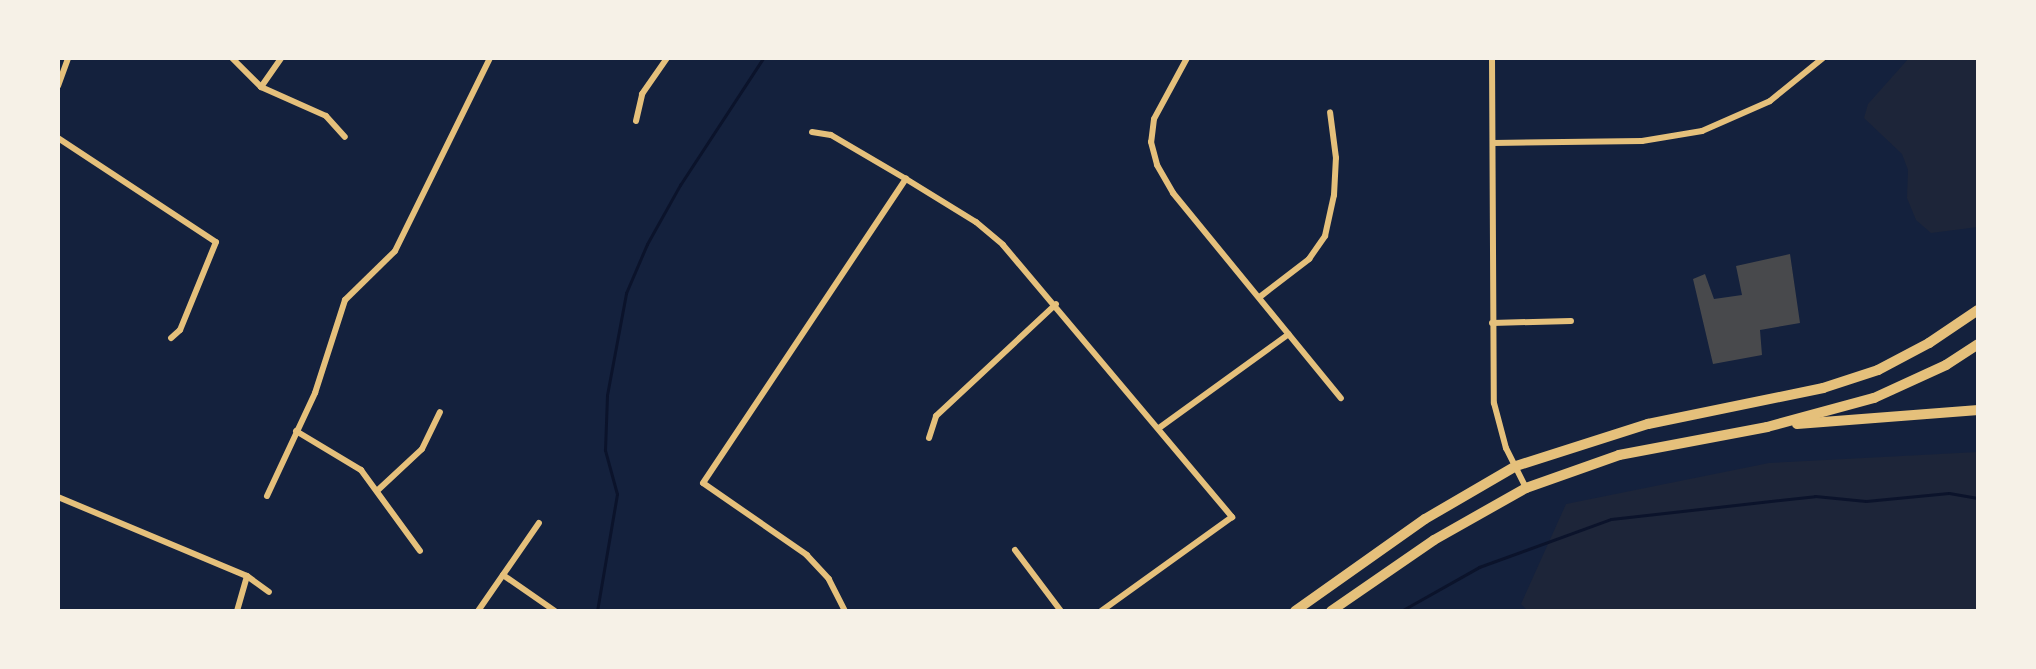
<!DOCTYPE html>
<style>
body{margin:0}
#map{position:relative;width:2036px;height:669px;overflow:hidden;background:#14213d;font-family:Cabin,sans-serif}
div>[style]{position:absolute}
.green>*{inset:0;background:#1d2539}
.stream>*{height:3px;margin:-1.5px;padding:0 1.5px;transform-origin:1.5px;border-radius:1.5px;background:#0b132b}
.building>*{inset:0;background:#48494c}
.minor>*{height:6px;margin:-3px;padding:0 3px;transform-origin:3px;border-radius:3px;background:#e5c07b}
.primary>*{height:10px;margin:-5px;padding:0 5px;transform-origin:5px;border-radius:5px;background:#e5c07b}
span{translate:-50% -50%;white-space:nowrap;text-align:center;line-height:1.15;-webkit-text-stroke:6px #f6f1e7;paint-order:stroke}
.frame{position:absolute;inset:0;border:60px solid #f6f1e7;pointer-events:none}
</style>
<div id="map">
<div class="green">
<i style="clip-path:polygon(1909px 58px,1978px 58px,1978px 227px,1931px 233px,1916px 220px,1907px 198px,1908px 170px,1902px 154px,1864px 118px,1868px 104px)"></i>
<i style="clip-path:polygon(1978px 452px,1978px 611px,1528px 611px,1521px 604px,1566px 504px,1769px 463px)"></i>
</div>
<div class="stream">
<i style="left:597px;top:611px;width:119px;rotate:-80.3deg"></i>
<i style="left:617px;top:494px;width:46px;rotate:-105.3deg"></i>
<i style="left:605px;top:450px;width:55px;rotate:-87.9deg"></i>
<i style="left:607px;top:395px;width:104px;rotate:-79.4deg"></i>
<i style="left:626px;top:293px;width:53px;rotate:-66.8deg"></i>
<i style="left:647px;top:244px;width:68px;rotate:-60.8deg"></i>
<i style="left:680px;top:185px;width:152px;rotate:-56.8deg"></i>
<i style="left:1401px;top:611px;width:90px;rotate:-29.4deg"></i>
<i style="left:1479px;top:567px;width:140px;rotate:-20deg"></i>
<i style="left:1611px;top:519px;width:205px;rotate:-6.4deg"></i>
<i style="left:1815px;top:496px;width:51px;rotate:5.6deg"></i>
<i style="left:1866px;top:501px;width:83px;rotate:-5.5deg"></i>
<i style="left:1949px;top:493px;width:29px;rotate:10deg"></i>
</div>
<div class="building">
<i style="clip-path:polygon(1790px 254px,1800px 323px,1760px 330px,1762px 355px,1713px 364px,1693px 279px,1705px 274px,1714px 299px,1742px 295px,1736px 266px)"></i>
</div>
<div class="minor">
<i style="left:232px;top:58px;width:41px;rotate:45deg"></i>
<i style="left:261px;top:87px;width:71px;rotate:24deg"></i>
<i style="left:326px;top:116px;width:28px;rotate:48deg"></i>
<i style="left:1187px;top:58px;width:69px;rotate:118.4deg"></i>
<i style="left:1154px;top:119px;width:23px;rotate:97deg"></i>
<i style="left:1151px;top:142px;width:24px;rotate:75deg"></i>
<i style="left:1157px;top:165px;width:32px;rotate:60deg"></i>
<i style="left:1173px;top:193px;width:265px;rotate:50.7deg"></i>
<i style="left:1492px;top:58px;width:345px;rotate:89.7deg"></i>
<i style="left:1494px;top:403px;width:47px;rotate:75.1deg"></i>
<i style="left:1506px;top:448px;width:45px;rotate:63.4deg"></i>
<i style="left:58px;top:86px;width:30px;rotate:-70deg"></i>
<i style="left:261px;top:87px;width:35px;rotate:-55deg"></i>
<i style="left:636px;top:121px;width:28px;rotate:-77deg"></i>
<i style="left:642px;top:94px;width:44px;rotate:-55.2deg"></i>
<i style="left:812px;top:132px;width:19px;rotate:9deg"></i>
<i style="left:831px;top:135px;width:87px;rotate:30.4deg"></i>
<i style="left:906px;top:179px;width:82px;rotate:31.6deg"></i>
<i style="left:976px;top:222px;width:35px;rotate:40deg"></i>
<i style="left:1003px;top:245px;width:356px;rotate:49.9deg"></i>
<i style="left:1232px;top:517px;width:161px;rotate:144.3deg"></i>
<i style="left:58px;top:138px;width:189px;rotate:33.4deg"></i>
<i style="left:216px;top:242px;width:95px;rotate:112.2deg"></i>
<i style="left:180px;top:330px;width:12px;rotate:138deg"></i>
<i style="left:1493px;top:143px;width:149px;rotate:-0.8deg"></i>
<i style="left:1642px;top:141px;width:61px;rotate:-9.5deg"></i>
<i style="left:1702px;top:131px;width:74px;rotate:-23.8deg"></i>
<i style="left:1770px;top:101px;width:68px;rotate:-39.1deg"></i>
<i style="left:1261px;top:296px;width:61px;rotate:-37.6deg"></i>
<i style="left:1309px;top:259px;width:28px;rotate:-55deg"></i>
<i style="left:1325px;top:236px;width:42px;rotate:-77.6deg"></i>
<i style="left:1334px;top:195px;width:37px;rotate:-87deg"></i>
<i style="left:1336px;top:158px;width:46px;rotate:-97.4deg"></i>
<i style="left:1492px;top:323px;width:79px;rotate:-1.5deg"></i>
<i style="left:1159px;top:428px;width:160px;rotate:-35.9deg"></i>
<i style="left:296px;top:431px;width:76px;rotate:31deg"></i>
<i style="left:361px;top:470px;width:100px;rotate:53.9deg"></i>
<i style="left:929px;top:438px;width:23px;rotate:-72deg"></i>
<i style="left:936px;top:416px;width:164px;rotate:-43deg"></i>
<i style="left:378px;top:490px;width:60px;rotate:-43deg"></i>
<i style="left:422px;top:449px;width:41px;rotate:-64.1deg"></i>
<i style="left:267px;top:496px;width:114px;rotate:-65deg"></i>
<i style="left:315px;top:393px;width:98px;rotate:-72.1deg"></i>
<i style="left:345px;top:300px;width:70px;rotate:-44.4deg"></i>
<i style="left:395px;top:251px;width:215px;rotate:-63.8deg"></i>
<i style="left:58px;top:497px;width:205px;rotate:22.7deg"></i>
<i style="left:247px;top:576px;width:27px;rotate:36deg"></i>
<i style="left:1015px;top:550px;width:76px;rotate:53deg"></i>
<i style="left:503px;top:575px;width:63px;rotate:34.7deg"></i>
<i style="left:237px;top:611px;width:36px;rotate:-74deg"></i>
<i style="left:478px;top:611px;width:107px;rotate:-55.3deg"></i>
<i style="left:845px;top:611px;width:36px;rotate:-117deg"></i>
<i style="left:829px;top:579px;width:33px;rotate:-133deg"></i>
<i style="left:807px;top:555px;width:126px;rotate:-145.3deg"></i>
<i style="left:703px;top:483px;width:366px;rotate:-56.3deg"></i>
</div>
<div class="primary">
<i style="left:1797px;top:424px;width:182px;rotate:-4.4deg"></i>
<i style="left:1295px;top:611px;width:159px;rotate:-35.3deg"></i>
<i style="left:1425px;top:519px;width:105px;rotate:-30.2deg"></i>
<i style="left:1516px;top:466px;width:139px;rotate:-17.7deg"></i>
<i style="left:1648px;top:424px;width:179px;rotate:-11.6deg"></i>
<i style="left:1823px;top:388px;width:58px;rotate:-18.1deg"></i>
<i style="left:1878px;top:370px;width:58px;rotate:-27.9deg"></i>
<i style="left:1929px;top:343px;width:59px;rotate:-34deg"></i>
<i style="left:1331px;top:611px;width:125px;rotate:-34.6deg"></i>
<i style="left:1434px;top:540px;width:106px;rotate:-29.5deg"></i>
<i style="left:1526px;top:488px;width:99px;rotate:-19.5deg"></i>
<i style="left:1619px;top:455px;width:151px;rotate:-10.7deg"></i>
<i style="left:1767px;top:427px;width:111px;rotate:-15.2deg"></i>
<i style="left:1874px;top:398px;width:79px;rotate:-24.6deg"></i>
<i style="left:1946px;top:365px;width:38px;rotate:-33deg"></i>
</div>
<div class="frame"></div>
</div>
